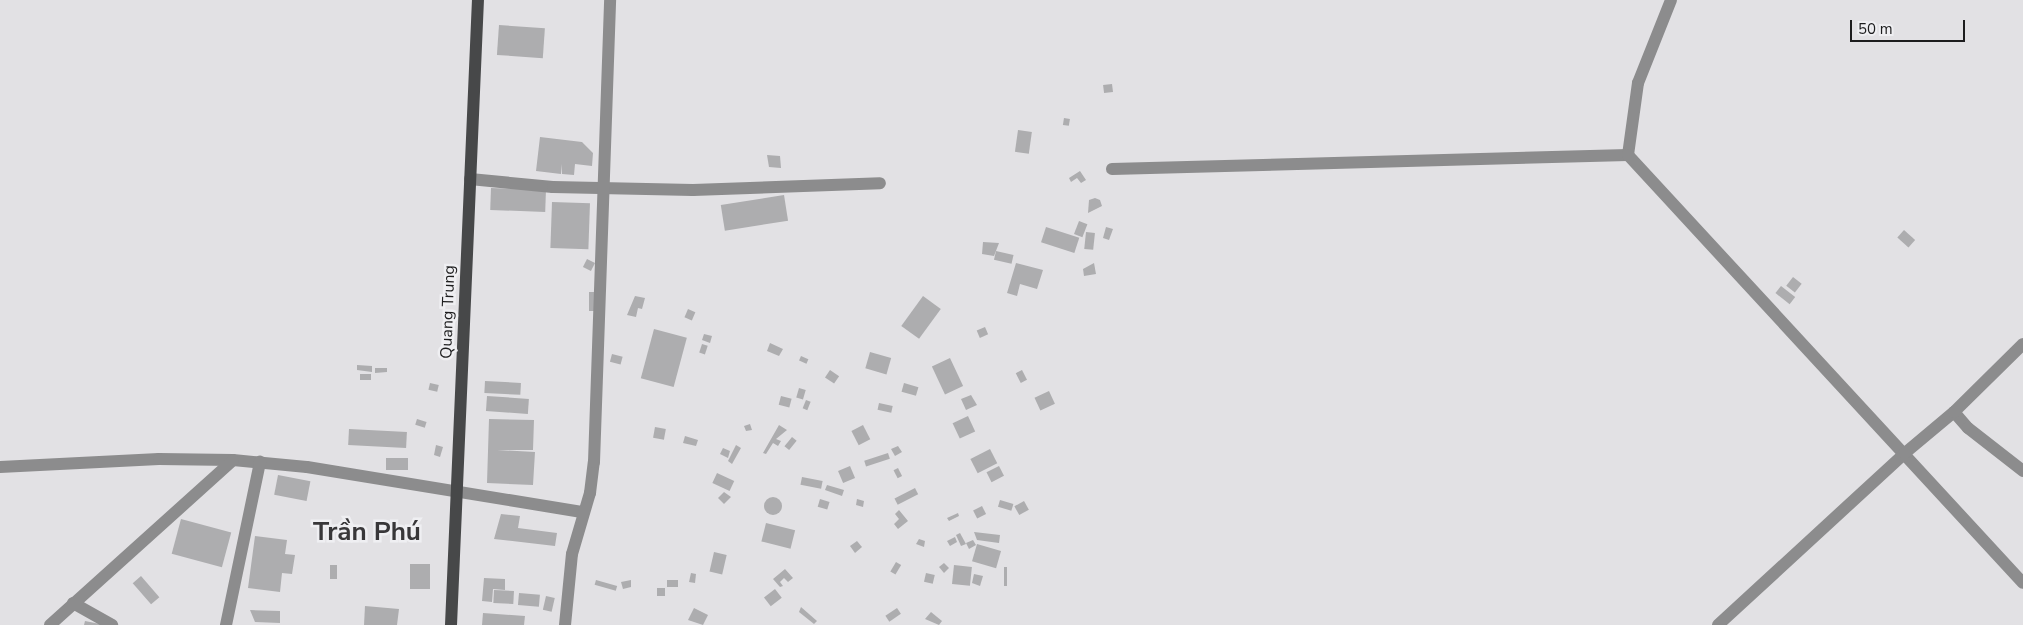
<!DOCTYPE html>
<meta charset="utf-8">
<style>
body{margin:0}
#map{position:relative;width:2023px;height:625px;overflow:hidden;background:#e2e1e4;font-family:"Nunito Sans",sans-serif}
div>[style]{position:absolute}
.building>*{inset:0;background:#adadaf;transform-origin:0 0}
.round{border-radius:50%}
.minor>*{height:12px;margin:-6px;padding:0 6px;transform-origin:6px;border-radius:6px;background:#8c8c8d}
.major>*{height:12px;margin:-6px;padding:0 6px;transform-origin:6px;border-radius:6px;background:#474849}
span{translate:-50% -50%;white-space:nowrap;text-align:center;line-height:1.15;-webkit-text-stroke:5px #efeff2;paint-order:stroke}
.street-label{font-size:16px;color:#1d1d1e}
.town-label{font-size:26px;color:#383739;font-weight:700}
.scale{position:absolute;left:1850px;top:20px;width:115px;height:22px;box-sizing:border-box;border:2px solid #1d1d1e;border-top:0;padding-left:6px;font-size:15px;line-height:18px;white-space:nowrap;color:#1d1d1e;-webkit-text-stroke:4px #efeff2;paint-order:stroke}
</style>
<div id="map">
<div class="building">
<i style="left:499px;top:25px;width:46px;height:30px;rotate:4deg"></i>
<i style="left:1112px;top:84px;width:8px;height:9px;rotate:83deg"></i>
<i style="left:1064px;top:118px;width:6px;height:7px;rotate:9deg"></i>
<i style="left:1018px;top:130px;width:14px;height:22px;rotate:8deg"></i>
<i style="clip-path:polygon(540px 137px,582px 142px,593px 153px,592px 166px,575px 164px,574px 175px,562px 174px,562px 164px,561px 174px,536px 171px)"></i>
<i style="clip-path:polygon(767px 155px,780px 156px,781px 168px,769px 167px)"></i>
<i style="clip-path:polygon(1080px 171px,1086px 180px,1081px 183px,1077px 178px,1071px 182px,1069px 178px)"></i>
<i style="left:491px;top:188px;width:55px;height:22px;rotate:2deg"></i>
<i style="left:784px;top:195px;width:26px;height:64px;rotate:81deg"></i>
<i style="clip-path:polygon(1095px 198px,1100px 200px,1102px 206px,1088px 213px,1089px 200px)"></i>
<i style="left:552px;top:202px;width:38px;height:46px;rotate:2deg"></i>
<i style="left:1079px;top:221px;width:9px;height:14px;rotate:21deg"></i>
<i style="left:1046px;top:227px;width:35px;height:16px;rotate:18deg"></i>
<i style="clip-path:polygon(1106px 227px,1113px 229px,1109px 240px,1103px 238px)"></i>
<i style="left:1904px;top:230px;width:15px;height:10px;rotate:42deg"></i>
<i style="left:1086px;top:232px;width:9px;height:17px;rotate:6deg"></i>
<i style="clip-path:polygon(983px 242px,999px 243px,994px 256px,982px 254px)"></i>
<i style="left:996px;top:251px;width:18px;height:9px;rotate:13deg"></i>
<i style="left:587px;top:259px;width:9px;height:9px;rotate:27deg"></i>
<i style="clip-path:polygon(1016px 263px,1043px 270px,1037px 289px,1020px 284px,1017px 296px,1007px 293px)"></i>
<i style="clip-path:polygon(1094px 263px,1096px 274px,1084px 276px,1083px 269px)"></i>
<i style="left:1793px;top:277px;width:11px;height:11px;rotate:38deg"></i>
<i style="left:1781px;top:286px;width:18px;height:9px;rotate:38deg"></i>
<i style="left:589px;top:292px;width:7px;height:19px"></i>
<i style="clip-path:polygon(635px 296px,645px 298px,642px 309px,638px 308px,636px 317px,627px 315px)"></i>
<i style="left:923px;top:296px;width:22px;height:37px;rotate:36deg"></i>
<i style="left:688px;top:309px;width:8px;height:9px;rotate:23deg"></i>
<i style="left:985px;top:327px;width:8px;height:9px;rotate:67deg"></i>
<i style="left:654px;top:329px;width:34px;height:51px;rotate:15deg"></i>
<i style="clip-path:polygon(704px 334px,712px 336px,710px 343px,702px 340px)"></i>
<i style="clip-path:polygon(770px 343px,783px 349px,779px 356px,767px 351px)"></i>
<i style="left:702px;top:344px;width:6px;height:9px;rotate:18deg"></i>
<i style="left:870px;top:352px;width:22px;height:17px;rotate:16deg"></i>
<i style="left:612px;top:354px;width:11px;height:8px;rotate:15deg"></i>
<i style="left:801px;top:356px;width:8px;height:5px;rotate:23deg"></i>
<i style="left:950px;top:358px;width:31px;height:20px;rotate:65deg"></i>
<i style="clip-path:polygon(357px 365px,372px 366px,372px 372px,357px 370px)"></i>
<i style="clip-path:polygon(375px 368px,387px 368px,387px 372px,375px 373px)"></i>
<i style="left:830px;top:370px;width:11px;height:9px;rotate:34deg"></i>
<i style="left:1022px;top:370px;width:11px;height:7px;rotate:63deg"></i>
<i style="left:360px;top:374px;width:11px;height:6px"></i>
<i style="left:485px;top:381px;width:36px;height:12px;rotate:3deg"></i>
<i style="left:430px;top:383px;width:9px;height:7px;rotate:13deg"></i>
<i style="left:904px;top:383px;width:15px;height:9px;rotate:16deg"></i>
<i style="left:799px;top:388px;width:7px;height:10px;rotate:16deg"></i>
<i style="left:1049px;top:391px;width:14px;height:16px;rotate:65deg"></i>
<i style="clip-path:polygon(971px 395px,977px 405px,966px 410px,961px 399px)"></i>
<i style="left:487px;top:396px;width:42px;height:15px;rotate:4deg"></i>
<i style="left:781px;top:396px;width:11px;height:9px;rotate:15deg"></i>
<i style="left:806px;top:400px;width:5px;height:9px;rotate:22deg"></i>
<i style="left:879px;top:403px;width:14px;height:7px;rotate:12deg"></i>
<i style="left:968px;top:416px;width:17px;height:17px;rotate:65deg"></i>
<i style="left:417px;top:419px;width:10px;height:6px;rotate:17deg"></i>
<i style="clip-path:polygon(489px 419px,534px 420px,533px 450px,497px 450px,535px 452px,533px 485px,487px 483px)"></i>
<i style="clip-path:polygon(750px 424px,752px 430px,746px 431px,744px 426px)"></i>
<i style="clip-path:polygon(779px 425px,787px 430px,776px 439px,781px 441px,778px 446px,773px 443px,766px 454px,763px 453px)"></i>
<i style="left:863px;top:425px;width:16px;height:13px;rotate:63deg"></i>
<i style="left:655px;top:427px;width:11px;height:11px;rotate:10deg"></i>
<i style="left:349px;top:429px;width:58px;height:16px;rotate:3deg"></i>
<i style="clip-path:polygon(685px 436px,698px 440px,696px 446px,683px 443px)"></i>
<i style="left:792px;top:437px;width:6px;height:12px;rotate:39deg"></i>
<i style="clip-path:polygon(436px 445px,443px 447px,440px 457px,434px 455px)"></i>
<i style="clip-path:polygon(736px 445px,741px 448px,732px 464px,728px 461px)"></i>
<i style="clip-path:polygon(898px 446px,902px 452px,895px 456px,891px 449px)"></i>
<i style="clip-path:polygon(723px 448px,730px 451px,728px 458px,720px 454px)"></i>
<i style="left:990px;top:449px;width:16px;height:22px;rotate:63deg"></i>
<i style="left:888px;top:453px;width:6px;height:25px;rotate:72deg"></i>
<i style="left:386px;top:458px;width:22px;height:12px"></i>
<i style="left:850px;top:466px;width:13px;height:13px;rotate:67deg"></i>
<i style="left:999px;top:466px;width:11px;height:14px;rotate:63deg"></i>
<i style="left:898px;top:468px;width:9px;height:5px;rotate:63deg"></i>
<i style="left:717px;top:473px;width:19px;height:11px;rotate:25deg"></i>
<i style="left:278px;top:475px;width:33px;height:20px;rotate:11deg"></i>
<i style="left:802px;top:477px;width:21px;height:8px;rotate:11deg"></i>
<i style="clip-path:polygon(827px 485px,844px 490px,842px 496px,825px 490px)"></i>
<i style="left:915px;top:488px;width:7px;height:23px;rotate:63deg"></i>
<i style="clip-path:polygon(724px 492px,731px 497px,724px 504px,718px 498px)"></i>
<i class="round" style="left:764px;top:497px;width:18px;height:18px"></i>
<i style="left:820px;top:499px;width:10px;height:8px;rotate:17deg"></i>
<i style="clip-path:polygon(857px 499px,864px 501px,863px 507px,856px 505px)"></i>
<i style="left:1000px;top:500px;width:14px;height:7px;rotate:17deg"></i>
<i style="left:1024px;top:501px;width:10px;height:11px;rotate:61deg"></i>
<i style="left:982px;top:506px;width:9px;height:10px;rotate:63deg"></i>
<i style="clip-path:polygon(899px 510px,908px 521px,898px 529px,894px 524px,899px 519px,895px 514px)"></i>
<i style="clip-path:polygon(958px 513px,959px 516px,949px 521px,947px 518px)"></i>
<i style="clip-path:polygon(501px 514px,520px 516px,518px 528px,557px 533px,555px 546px,494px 539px)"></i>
<i style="left:181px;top:519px;width:52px;height:36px;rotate:15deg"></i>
<i style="left:766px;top:523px;width:30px;height:19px;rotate:14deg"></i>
<i style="clip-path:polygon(974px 532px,1000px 535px,999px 543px,977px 540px)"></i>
<i style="clip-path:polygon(960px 533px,966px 544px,961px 546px,956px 535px)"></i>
<i style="clip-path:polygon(255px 536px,287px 540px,285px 554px,295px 555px,292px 574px,282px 573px,280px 592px,248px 588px)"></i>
<i style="clip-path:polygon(955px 537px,957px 542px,950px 546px,947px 541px)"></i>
<i style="clip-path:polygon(919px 539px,925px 541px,924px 547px,916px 544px)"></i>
<i style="clip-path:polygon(973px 540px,976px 545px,969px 549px,966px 543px)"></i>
<i style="clip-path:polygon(857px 541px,862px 547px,855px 553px,850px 546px)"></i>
<i style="left:977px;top:544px;width:25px;height:18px;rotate:16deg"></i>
<i style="left:714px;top:552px;width:13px;height:20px;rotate:13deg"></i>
<i style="left:896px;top:562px;width:6px;height:11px;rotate:31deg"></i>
<i style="clip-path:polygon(944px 563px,949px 568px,944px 573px,939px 567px)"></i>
<i style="left:410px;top:564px;width:20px;height:25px"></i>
<i style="left:330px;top:565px;width:7px;height:14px"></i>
<i style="left:954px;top:565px;width:18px;height:19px;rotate:6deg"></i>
<i style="left:1004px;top:567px;width:3px;height:19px"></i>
<i style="clip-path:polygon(785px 569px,793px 578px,788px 582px,784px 578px,780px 582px,783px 586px,780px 587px,773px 579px)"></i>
<i style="clip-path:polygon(691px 573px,696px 574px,695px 583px,689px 582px)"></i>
<i style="left:926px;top:573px;width:9px;height:9px;rotate:13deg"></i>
<i style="clip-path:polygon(974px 574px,983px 576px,980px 586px,972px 583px)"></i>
<i style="left:141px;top:576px;width:28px;height:11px;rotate:49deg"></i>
<i style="clip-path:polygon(484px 578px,505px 579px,505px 590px,493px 589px,492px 602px,482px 601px)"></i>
<i style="left:596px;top:580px;width:22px;height:5px;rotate:16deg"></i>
<i style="clip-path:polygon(631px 580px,631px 587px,623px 589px,621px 582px)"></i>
<i style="left:667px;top:580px;width:11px;height:7px"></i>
<i style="left:665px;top:588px;width:8px;height:8px;rotate:90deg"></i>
<i style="left:775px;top:589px;width:11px;height:14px;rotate:52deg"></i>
<i style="left:494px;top:590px;width:20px;height:13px;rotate:3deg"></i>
<i style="left:519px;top:593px;width:21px;height:12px;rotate:5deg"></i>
<i style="left:546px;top:596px;width:9px;height:14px;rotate:13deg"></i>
<i style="clip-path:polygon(365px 606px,399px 609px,397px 625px,364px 625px)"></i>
<i style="clip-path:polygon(801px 607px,817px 621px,814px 624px,799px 612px)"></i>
<i style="clip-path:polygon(694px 608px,708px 615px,703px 625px,688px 620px)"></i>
<i style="left:897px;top:608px;width:7px;height:14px;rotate:56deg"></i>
<i style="clip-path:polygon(250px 610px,280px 611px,280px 623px,255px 622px)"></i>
<i style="clip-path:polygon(931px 612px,942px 621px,939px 625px,925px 619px)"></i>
<i style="clip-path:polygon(483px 613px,525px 616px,524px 625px,482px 625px)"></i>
<i style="clip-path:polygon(85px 621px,100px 624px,100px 625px,84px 625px)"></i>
</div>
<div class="minor">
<i style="left:1628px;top:155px;width:73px;rotate:-82.1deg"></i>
<i style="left:1638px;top:83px;width:89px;rotate:-68.3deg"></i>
<i style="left:1112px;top:169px;width:516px;rotate:-1.55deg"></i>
<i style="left:1628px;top:155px;width:582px;rotate:47.3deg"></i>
<i style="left:470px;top:179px;width:83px;rotate:5.5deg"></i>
<i style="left:553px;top:187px;width:140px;rotate:1.2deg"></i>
<i style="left:693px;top:190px;width:187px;rotate:-2.1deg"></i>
<i style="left:1954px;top:412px;width:21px;rotate:49deg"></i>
<i style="left:1968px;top:428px;width:70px;rotate:38deg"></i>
<i style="left:0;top:467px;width:159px;rotate:-2.9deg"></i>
<i style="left:159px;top:459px;width:74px;rotate:0.8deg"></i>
<i style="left:233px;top:460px;width:74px;rotate:5.4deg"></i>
<i style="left:307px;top:467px;width:280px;rotate:9.3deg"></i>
<i style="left:73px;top:603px;width:45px;rotate:29.4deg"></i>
<i style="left:50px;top:625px;width:246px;rotate:-42deg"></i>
<i style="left:226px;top:625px;width:167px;rotate:-78.2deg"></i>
<i style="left:565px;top:625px;width:71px;rotate:-84.4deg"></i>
<i style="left:572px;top:554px;width:64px;rotate:-73.6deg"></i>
<i style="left:590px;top:493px;width:31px;rotate:-83deg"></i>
<i style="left:594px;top:462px;width:462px;rotate:-88deg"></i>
<i style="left:1718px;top:625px;width:254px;rotate:-42.6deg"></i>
<i style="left:1905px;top:453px;width:64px;rotate:-39.9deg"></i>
<i style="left:1954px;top:412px;width:97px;rotate:-44.6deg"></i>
</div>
<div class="major">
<i style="left:451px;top:625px;width:626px;rotate:-87.53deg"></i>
</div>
<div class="street-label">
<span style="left:448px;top:312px;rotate:-88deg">Quang Trung</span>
</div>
<div class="town-label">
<span style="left:367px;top:532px">Trần Phú</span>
</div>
<div class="scale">50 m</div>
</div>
